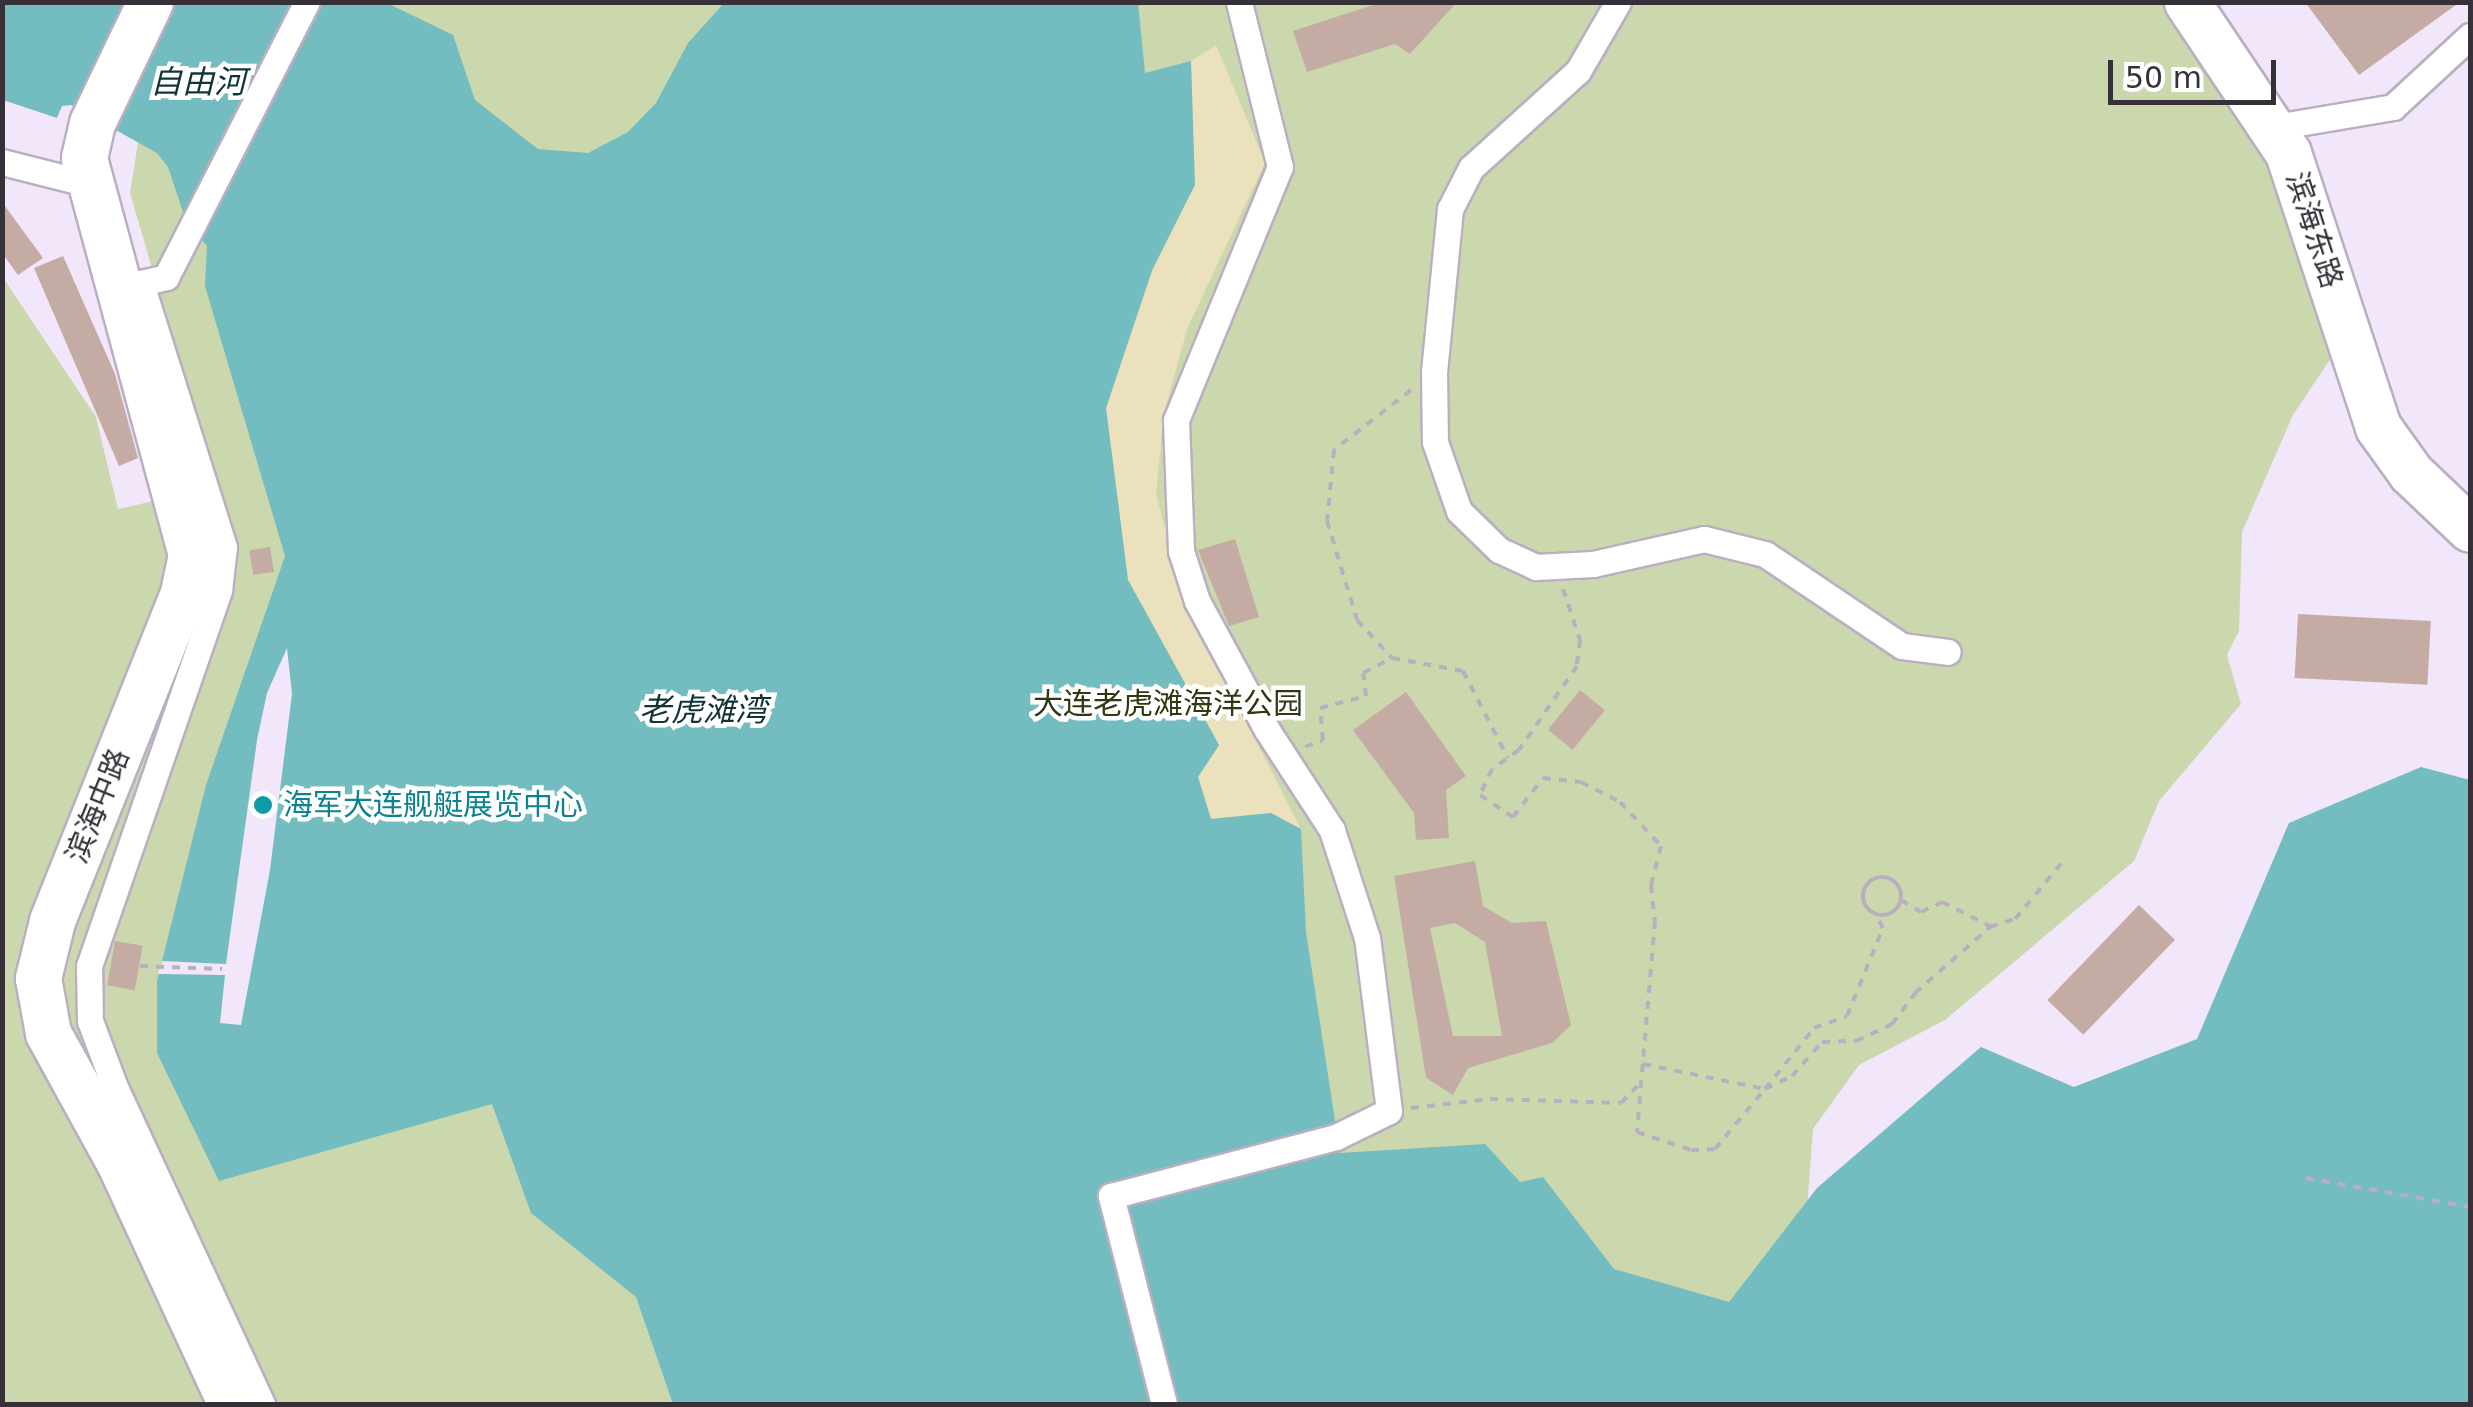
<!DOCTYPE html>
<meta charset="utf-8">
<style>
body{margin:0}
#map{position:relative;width:2473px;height:1407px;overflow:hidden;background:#f2e6fa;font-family:"DejaVu Sans","Noto Sans SC",sans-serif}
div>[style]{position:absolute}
.green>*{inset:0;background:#cbd8ad}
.sand>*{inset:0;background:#ebe2bd}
.water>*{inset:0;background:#73bcbf}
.pier>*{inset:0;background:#f2e6fa}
.building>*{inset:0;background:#c4aca4;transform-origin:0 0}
.path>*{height:4px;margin-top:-2px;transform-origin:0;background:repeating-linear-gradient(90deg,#b9afc0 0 8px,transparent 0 16px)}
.path>.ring{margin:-2px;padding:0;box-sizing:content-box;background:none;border:4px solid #b9afc0;border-radius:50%}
.roads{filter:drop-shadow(2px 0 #baafc2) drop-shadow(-2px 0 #baafc2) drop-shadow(0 2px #baafc2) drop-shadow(0 -2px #baafc2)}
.street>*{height:25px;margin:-12.5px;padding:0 12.5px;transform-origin:12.5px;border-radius:12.5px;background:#fff}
.highway>*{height:45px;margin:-22.5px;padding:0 22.5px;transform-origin:22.5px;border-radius:22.5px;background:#fff}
.dots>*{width:28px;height:28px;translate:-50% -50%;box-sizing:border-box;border:5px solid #fff;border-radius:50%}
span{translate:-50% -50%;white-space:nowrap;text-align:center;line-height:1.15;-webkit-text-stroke:9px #fff;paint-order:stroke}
.street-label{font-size:30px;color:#363139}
.park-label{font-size:30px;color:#2f3810}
.culture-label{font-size:30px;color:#0d838f}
.left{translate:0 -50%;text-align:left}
.water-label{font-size:32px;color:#103436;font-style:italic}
.frame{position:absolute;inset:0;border:5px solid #363139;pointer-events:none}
.scale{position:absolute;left:2108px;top:60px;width:168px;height:45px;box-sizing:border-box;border:5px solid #363139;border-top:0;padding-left:12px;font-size:30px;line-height:35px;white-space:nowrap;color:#363139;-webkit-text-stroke:8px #fff;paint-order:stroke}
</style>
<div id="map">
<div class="green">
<i style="clip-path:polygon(2175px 2px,2255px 116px,2333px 355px,2293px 415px,2242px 532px,2239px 631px,2227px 655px,2241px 704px,2159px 801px,2134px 861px,1945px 1020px,1859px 1065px,1813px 1129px,1792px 1404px,3px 1404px,2px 276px,96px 417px,118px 509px,216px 487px,130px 193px,140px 130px,200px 3px)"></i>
</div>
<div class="sand">
<i style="clip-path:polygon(1216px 45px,1265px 163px,1187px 329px,1164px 414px,1156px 493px,1182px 596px,1301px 829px,1271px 813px,1211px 819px,1198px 777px,1219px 745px,1128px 580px,1106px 408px,1153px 270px,1194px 185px,1191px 61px)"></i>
</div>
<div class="water">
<i style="clip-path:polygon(3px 3px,387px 3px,453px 35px,475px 100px,538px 149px,588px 153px,628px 132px,656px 103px,688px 43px,724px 3px,1138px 3px,1145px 73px,1191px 61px,1195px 185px,1152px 270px,1106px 408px,1128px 580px,1219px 745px,1198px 777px,1211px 819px,1271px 813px,1301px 829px,1306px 932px,1340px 1153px,1485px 1144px,1520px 1182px,1543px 1177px,1614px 1269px,1729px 1302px,1817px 1188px,1981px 1047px,2074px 1087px,2197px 1039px,2289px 823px,2421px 767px,2470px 780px,2470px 1404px,673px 1404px,636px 1297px,531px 1213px,492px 1104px,219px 1181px,157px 1053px,157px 981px,206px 785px,285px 556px,205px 286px,207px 246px,186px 221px,168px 167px,157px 153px,71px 105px,62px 106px,57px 118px,3px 100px)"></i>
</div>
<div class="pier">
<i style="clip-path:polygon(287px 648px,292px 694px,270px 870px,241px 1025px,220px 1023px,225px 975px,158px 974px,162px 961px,226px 964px,257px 740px,267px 693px)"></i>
</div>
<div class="building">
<i style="clip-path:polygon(1382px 2px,1457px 2px,1410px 54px,1395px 44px,1307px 72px,1293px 31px)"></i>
<i style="clip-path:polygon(2305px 2px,2460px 2px,2359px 75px)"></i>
<i style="clip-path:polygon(2px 202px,43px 258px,18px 275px,2px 253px)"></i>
<i style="clip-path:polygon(63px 256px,115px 374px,138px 458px,119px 466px,34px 268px)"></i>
<i style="clip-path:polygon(1235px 539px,1259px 617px,1229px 626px,1198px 550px)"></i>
<i style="left:270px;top:547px;width:25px;height:21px;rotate:81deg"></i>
<i style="left:2298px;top:614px;width:133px;height:64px;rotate:3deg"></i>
<i style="left:1580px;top:690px;width:32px;height:51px;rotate:39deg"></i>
<i style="clip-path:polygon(1406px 692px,1466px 776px,1446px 790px,1449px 838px,1416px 840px,1414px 813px,1353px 730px)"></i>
<i style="clip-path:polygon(evenodd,1475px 861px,1483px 906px,1512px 923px,1546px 921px,1571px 1025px,1552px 1043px,1468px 1068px,1453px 1095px,1426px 1078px,1394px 876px,1475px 861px,1455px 923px,1485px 942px,1502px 1036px,1453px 1036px,1430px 928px,1455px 923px)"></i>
<i style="left:2139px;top:905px;width:50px;height:132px;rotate:44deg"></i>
<i style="left:115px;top:941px;width:28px;height:45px;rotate:10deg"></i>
</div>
<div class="path">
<i style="left:1411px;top:390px;width:98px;rotate:142.1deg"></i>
<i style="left:1334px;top:450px;width:71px;rotate:95.6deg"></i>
<i style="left:1327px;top:521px;width:103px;rotate:73.1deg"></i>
<i style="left:1357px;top:620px;width:52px;rotate:47.4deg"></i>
<i style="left:1392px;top:658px;width:72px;rotate:10.4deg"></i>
<i style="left:1463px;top:671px;width:98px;rotate:62.7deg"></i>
<i style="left:1563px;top:589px;width:54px;rotate:71.6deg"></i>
<i style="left:1580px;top:640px;width:26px;rotate:97deg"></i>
<i style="left:1577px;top:666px;width:102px;rotate:124.6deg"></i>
<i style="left:1519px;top:750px;width:33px;rotate:145deg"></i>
<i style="left:1492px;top:769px;width:29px;rotate:115deg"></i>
<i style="left:1480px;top:795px;width:40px;rotate:34deg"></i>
<i style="left:1513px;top:817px;width:49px;rotate:-52.4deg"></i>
<i style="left:1543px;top:778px;width:38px;rotate:6deg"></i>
<i style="left:1581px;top:782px;width:44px;rotate:27.1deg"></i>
<i style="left:1620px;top:802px;width:60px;rotate:47deg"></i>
<i style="left:1661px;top:846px;width:40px;rotate:104.4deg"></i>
<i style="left:1651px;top:885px;width:36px;rotate:84deg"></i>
<i style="left:1655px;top:921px;width:212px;rotate:94.9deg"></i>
<i style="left:1637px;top:1132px;width:57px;rotate:18.4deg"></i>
<i style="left:1691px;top:1150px;width:24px;rotate:-2deg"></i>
<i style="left:1715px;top:1149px;width:78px;rotate:-50.2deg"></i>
<i style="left:1765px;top:1089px;width:30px;rotate:-26deg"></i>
<i style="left:1792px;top:1076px;width:45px;rotate:-48.6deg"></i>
<i style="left:1822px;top:1042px;width:34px;rotate:-2deg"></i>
<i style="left:1856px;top:1041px;width:40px;rotate:-25deg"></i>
<i style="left:1892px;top:1024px;width:39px;rotate:-53deg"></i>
<i style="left:1915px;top:993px;width:100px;rotate:-41.3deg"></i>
<i style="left:1990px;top:927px;width:26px;rotate:-18deg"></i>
<i style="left:2015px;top:919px;width:80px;rotate:-50.1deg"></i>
<i style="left:1305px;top:747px;width:19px;rotate:-21deg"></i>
<i style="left:1323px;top:740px;width:32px;rotate:-95deg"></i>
<i style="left:1320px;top:708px;width:48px;rotate:-14.6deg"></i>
<i style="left:1366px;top:696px;width:23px;rotate:-97deg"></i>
<i style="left:1363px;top:673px;width:33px;rotate:-27deg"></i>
<i class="ring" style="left:1863px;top:877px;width:34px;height:34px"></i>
<i style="left:1901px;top:900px;width:23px;rotate:31deg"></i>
<i style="left:1921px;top:912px;width:23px;rotate:-25deg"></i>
<i style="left:1942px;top:902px;width:54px;rotate:26.6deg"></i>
<i style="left:140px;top:966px;width:82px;rotate:2.1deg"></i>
<i style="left:1643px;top:1064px;width:125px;rotate:11.6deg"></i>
<i style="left:1765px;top:1089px;width:78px;rotate:-51.2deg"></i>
<i style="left:1814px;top:1028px;width:35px;rotate:-20deg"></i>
<i style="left:1847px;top:1016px;width:95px;rotate:-67.8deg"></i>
<i style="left:1883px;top:928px;width:15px;rotate:-118deg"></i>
<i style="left:1411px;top:1108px;width:80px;rotate:-6.5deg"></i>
<i style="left:1490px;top:1099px;width:131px;rotate:1.7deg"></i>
<i style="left:1621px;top:1103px;width:29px;rotate:-46deg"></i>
<i style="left:2306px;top:1178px;width:167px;rotate:10deg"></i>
</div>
<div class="roads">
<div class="street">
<i style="left:1618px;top:2px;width:80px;rotate:120.1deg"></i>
<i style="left:1578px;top:71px;width:144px;rotate:137.8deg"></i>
<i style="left:1471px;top:168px;width:46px;rotate:117.1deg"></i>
<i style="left:1450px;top:209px;width:164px;rotate:95.6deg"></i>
<i style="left:1434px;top:372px;width:70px;rotate:89.2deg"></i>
<i style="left:1435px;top:442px;width:73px;rotate:70.8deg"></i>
<i style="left:1459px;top:511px;width:56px;rotate:44.3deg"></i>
<i style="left:1499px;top:550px;width:41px;rotate:24.7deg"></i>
<i style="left:1536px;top:567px;width:57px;rotate:-3deg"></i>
<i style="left:1593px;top:564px;width:114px;rotate:-12.7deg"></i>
<i style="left:1704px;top:539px;width:63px;rotate:13.8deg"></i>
<i style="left:1765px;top:554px;width:165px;rotate:33.9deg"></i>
<i style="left:1902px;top:646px;width:46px;rotate:7.4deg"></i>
<i style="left:2275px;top:127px;width:120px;rotate:-9.6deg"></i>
<i style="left:2393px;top:107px;width:105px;rotate:-42.7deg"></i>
<i style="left:2px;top:162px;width:90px;rotate:14.2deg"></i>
<i style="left:262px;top:1404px;width:346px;rotate:-114.9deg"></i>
<i style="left:116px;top:1090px;width:74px;rotate:-110.6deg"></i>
<i style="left:90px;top:1021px;width:55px;rotate:-91deg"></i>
<i style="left:89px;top:966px;width:398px;rotate:-70.9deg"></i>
<i style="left:219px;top:590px;width:43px;rotate:-83.4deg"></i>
<i style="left:224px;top:547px;width:277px;rotate:-107.5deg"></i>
<i style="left:141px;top:283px;width:26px;rotate:-13deg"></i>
<i style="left:166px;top:277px;width:309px;rotate:-62.9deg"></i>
<i style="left:1164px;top:1404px;width:215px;rotate:-104.3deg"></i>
<i style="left:1111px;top:1196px;width:233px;rotate:-14.7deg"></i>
<i style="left:1336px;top:1137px;width:59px;rotate:-26.1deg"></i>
<i style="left:1389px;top:1111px;width:174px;rotate:-97.2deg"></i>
<i style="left:1367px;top:938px;width:114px;rotate:-108deg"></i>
<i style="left:1332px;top:830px;width:119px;rotate:-123deg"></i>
<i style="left:1267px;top:730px;width:147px;rotate:-118.5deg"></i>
<i style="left:1197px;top:601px;width:52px;rotate:-107.7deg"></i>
<i style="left:1181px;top:551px;width:131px;rotate:-92.2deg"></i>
<i style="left:1176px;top:420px;width:274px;rotate:-67.7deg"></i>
<i style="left:1280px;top:167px;width:170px;rotate:-104deg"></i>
</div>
<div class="highway">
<i style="left:150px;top:2px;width:134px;rotate:115.6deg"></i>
<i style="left:92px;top:123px;width:36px;rotate:103deg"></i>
<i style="left:84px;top:158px;width:411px;rotate:74.9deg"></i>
<i style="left:191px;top:555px;width:39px;rotate:102deg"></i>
<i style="left:183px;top:593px;width:353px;rotate:111.8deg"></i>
<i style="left:52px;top:921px;width:59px;rotate:103.8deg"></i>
<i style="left:38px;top:978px;width:56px;rotate:79.7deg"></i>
<i style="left:48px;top:1033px;width:147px;rotate:61.2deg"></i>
<i style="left:119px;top:1162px;width:267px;rotate:65.2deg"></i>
<i style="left:2187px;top:2px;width:182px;rotate:56.2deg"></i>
<i style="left:2288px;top:153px;width:288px;rotate:71.8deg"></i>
<i style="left:2378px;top:427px;width:57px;rotate:54.3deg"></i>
<i style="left:2411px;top:473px;width:81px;rotate:43.5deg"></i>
</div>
</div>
<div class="dots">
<i style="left:263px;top:805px;background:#0f9aa8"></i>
</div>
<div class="street-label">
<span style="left:2314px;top:230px;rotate:72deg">滨海东路</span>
<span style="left:98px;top:806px;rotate:-68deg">滨海中路</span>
</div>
<div class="park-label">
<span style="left:1168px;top:704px">大连老虎滩海洋公园</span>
</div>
<div class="culture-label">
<span class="left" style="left:283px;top:805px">海军大连舰艇展览中心</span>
</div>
<div class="water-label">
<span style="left:198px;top:82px">自由河</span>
<span style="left:703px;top:710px">老虎滩湾</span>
</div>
<div class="frame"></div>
<div class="scale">50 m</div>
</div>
